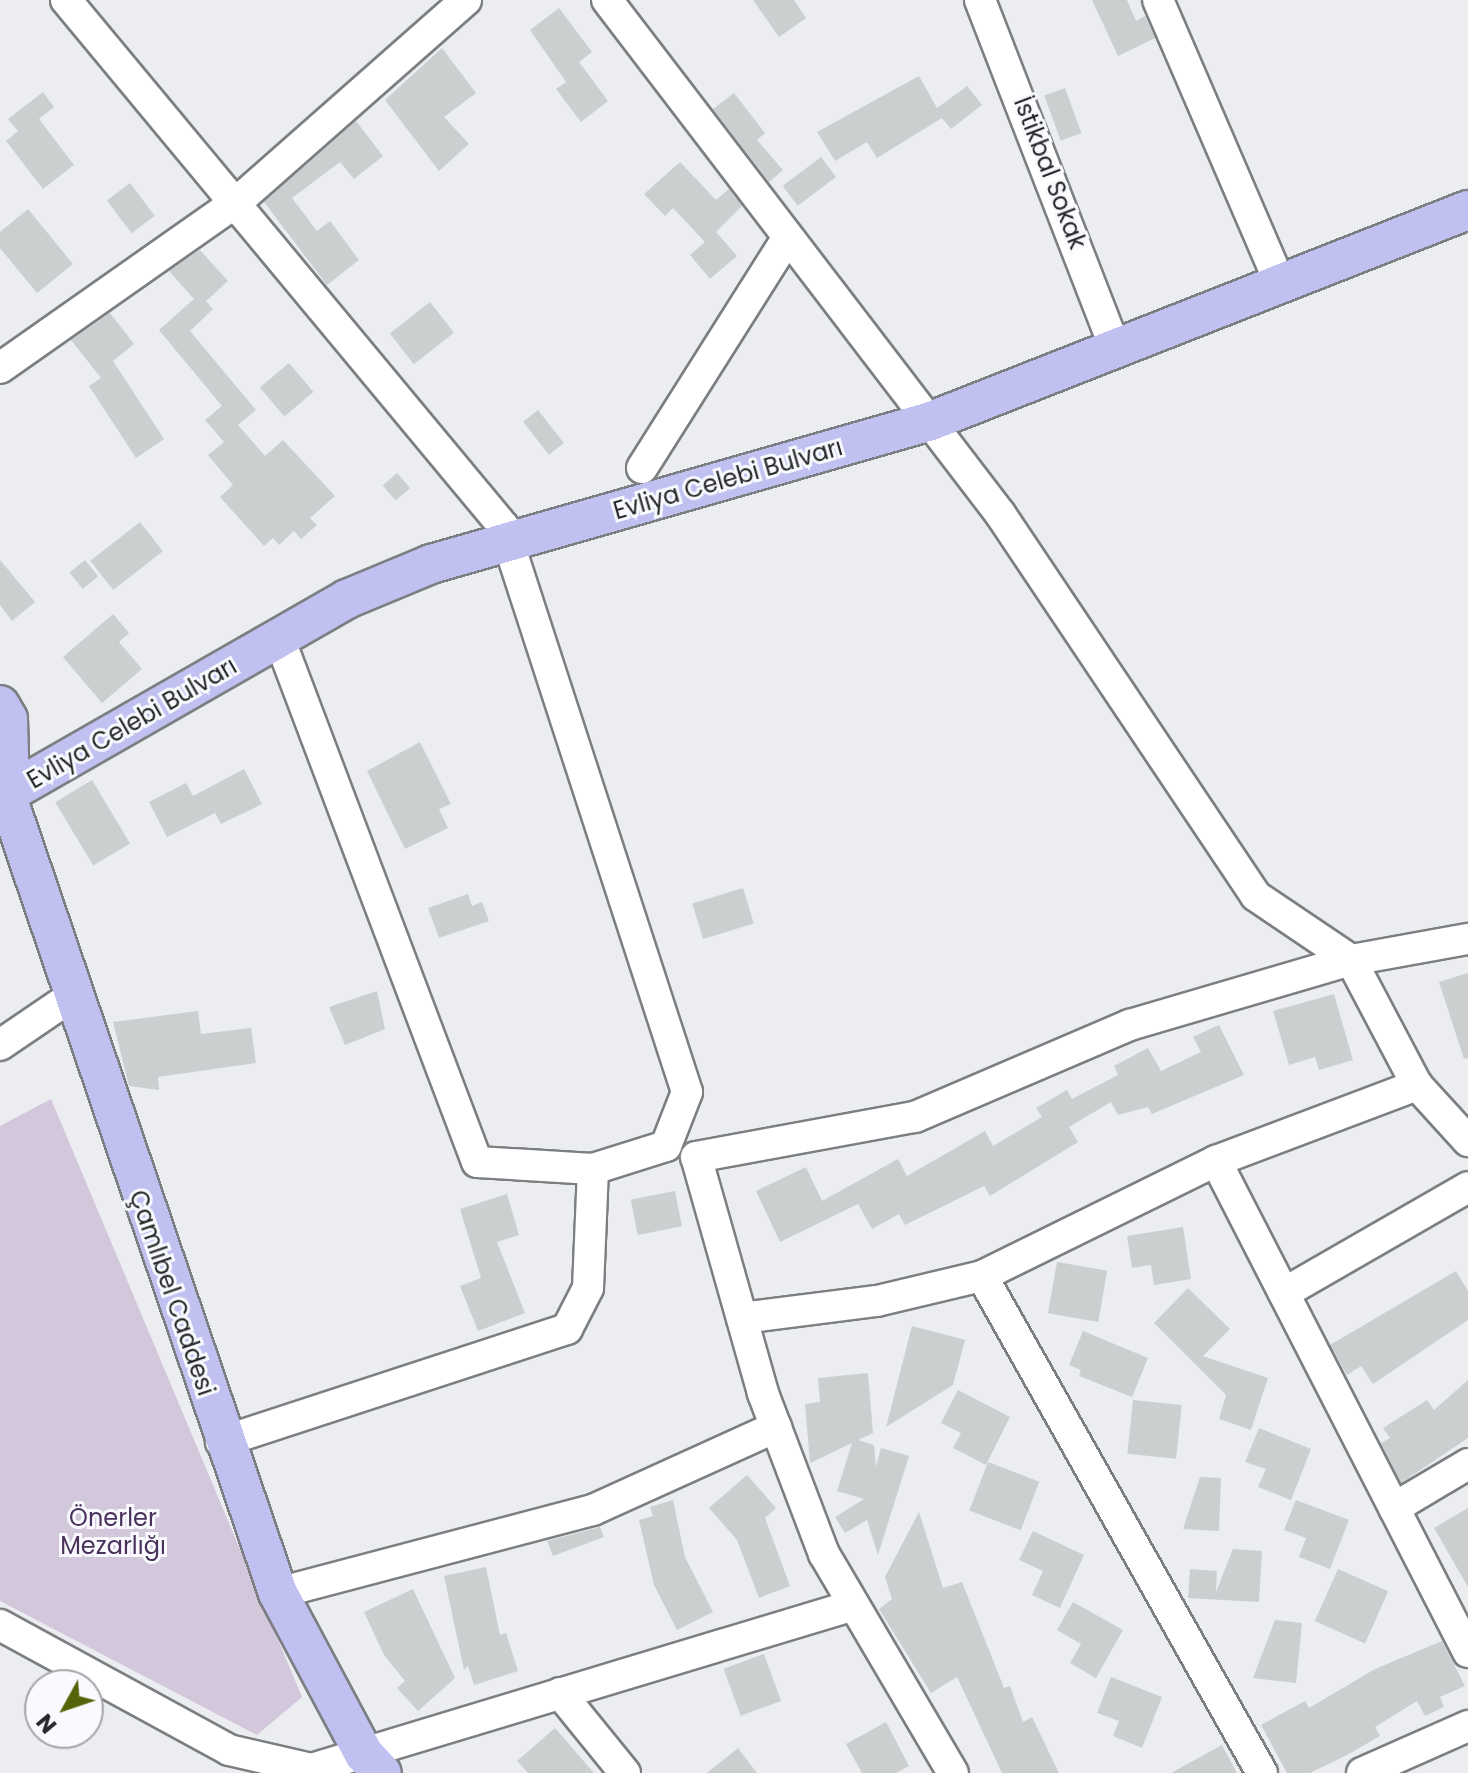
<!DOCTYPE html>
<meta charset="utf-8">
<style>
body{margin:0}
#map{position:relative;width:1468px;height:1773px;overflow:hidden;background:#ebedf0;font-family:Poppins,sans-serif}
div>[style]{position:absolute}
.green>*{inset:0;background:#d2c7db}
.building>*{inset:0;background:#cbcfd0;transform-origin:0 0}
.roads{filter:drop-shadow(2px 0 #7c7f81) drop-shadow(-2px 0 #7c7f81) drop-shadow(0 2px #7c7f81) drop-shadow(0 -2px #7c7f81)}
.minor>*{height:30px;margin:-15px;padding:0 15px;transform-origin:15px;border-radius:15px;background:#fff}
.major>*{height:38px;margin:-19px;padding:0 19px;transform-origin:19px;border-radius:19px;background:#c0c0f1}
span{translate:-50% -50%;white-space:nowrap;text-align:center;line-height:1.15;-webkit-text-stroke:6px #f8fafe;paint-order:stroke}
.street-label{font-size:24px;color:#252627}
.park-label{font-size:24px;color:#4a315b}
.north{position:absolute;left:24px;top:1669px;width:80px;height:80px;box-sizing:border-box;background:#f8fafe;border:2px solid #a4a5a8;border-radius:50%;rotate:230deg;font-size:22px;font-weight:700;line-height:32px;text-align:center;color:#252627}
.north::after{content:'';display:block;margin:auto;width:28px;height:36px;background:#566409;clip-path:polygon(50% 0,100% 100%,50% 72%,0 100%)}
</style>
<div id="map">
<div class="green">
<i style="clip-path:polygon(51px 1099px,302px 1697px,257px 1735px,0 1601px,0 1126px)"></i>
</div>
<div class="building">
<i style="clip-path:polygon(753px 0,794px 0,806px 18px,779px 37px)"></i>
<i style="clip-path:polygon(1092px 0,1127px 0,1136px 21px,1145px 16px,1155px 38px,1118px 56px)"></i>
<i style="clip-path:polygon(559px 8px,592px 52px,579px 62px,608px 101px,581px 122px,556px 89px,566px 82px,530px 30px)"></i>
<i style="clip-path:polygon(442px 48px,476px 93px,444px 117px,469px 144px,439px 171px,385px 100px)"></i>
<i style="clip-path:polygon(919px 76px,937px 108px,967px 86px,982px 105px,951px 129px,942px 118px,877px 158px,867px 142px,835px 161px,817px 132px)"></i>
<i style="left:1065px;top:88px;width:48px;height:22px;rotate:70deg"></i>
<i style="clip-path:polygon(43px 92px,54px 107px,39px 119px,74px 165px,43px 189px,6px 141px,18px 131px,8px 119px)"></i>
<i style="clip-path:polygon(734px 93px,765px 133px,757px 140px,783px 170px,769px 182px,713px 109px)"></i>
<i style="clip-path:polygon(356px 121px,383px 156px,354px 179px,340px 162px,292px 198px,317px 231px,330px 221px,359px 260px,327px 285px,264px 202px)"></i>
<i style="left:821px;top:157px;width:25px;height:48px;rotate:53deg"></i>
<i style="clip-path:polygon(680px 162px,716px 200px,729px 189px,742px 206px,709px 239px,716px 232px,737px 256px,710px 279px,690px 255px,705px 242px,673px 208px,665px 216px,644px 194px)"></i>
<i style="left:130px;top:183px;width:41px;height:29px;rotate:53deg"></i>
<i style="clip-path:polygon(28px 209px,73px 264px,37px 293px,0 248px,0 232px)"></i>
<i style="clip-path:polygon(200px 250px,228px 281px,206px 301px,213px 309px,190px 331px,256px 410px,238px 425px,265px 456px,283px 440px,335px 496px,310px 518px,317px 525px,301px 539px,294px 531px,279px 545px,273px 538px,264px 546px,220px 497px,233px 485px,208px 455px,224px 442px,205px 420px,222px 406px,159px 330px,194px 299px,169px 271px)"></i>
<i style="left:430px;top:302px;width:39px;height:51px;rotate:52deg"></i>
<i style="clip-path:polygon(110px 313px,134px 344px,113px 361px,164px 439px,136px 458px,89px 386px,101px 378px,71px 340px)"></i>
<i style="left:289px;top:363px;width:38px;height:38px;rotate:50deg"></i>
<i style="left:538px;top:410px;width:42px;height:19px;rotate:52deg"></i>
<i style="left:397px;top:473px;width:20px;height:19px;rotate:49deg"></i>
<i style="left:140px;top:522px;width:37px;height:63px;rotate:52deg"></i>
<i style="clip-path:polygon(0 560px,35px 602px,12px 621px,0 605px)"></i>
<i style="left:85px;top:560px;width:21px;height:20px;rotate:51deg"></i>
<i style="clip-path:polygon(113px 614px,129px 633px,119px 642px,142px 669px,102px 703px,63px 657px)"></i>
<i style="clip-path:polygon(420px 742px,451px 804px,439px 809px,448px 828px,405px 849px,367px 771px)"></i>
<i style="clip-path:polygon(244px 769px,262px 804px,221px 824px,215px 813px,167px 837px,149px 802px,186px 783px,193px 796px)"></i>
<i style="left:92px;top:780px;width:74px;height:43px;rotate:59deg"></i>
<i style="left:743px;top:888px;width:37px;height:53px;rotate:73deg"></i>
<i style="clip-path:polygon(468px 894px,472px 906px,482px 902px,489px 921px,439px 938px,428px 908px)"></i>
<i style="clip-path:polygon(1468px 973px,1468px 1058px,1464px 1059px,1439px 982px)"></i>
<i style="clip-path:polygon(377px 991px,385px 1029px,345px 1045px,329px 1007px)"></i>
<i style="clip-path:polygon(1334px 994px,1353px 1060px,1319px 1070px,1315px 1057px,1289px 1065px,1273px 1011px)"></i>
<i style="clip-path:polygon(198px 1011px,201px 1034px,251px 1028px,256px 1063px,158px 1077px,159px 1090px,129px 1086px,113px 1022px)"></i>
<i style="clip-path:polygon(1219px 1025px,1244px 1075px,1152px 1114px,1148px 1107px,1118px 1115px,1111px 1102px,1069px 1127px,1078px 1142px,990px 1196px,984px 1186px,905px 1225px,899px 1214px,872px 1229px,858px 1204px,780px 1242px,756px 1191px,806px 1167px,822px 1201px,898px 1159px,907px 1176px,985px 1131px,993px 1146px,1042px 1117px,1036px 1108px,1067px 1090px,1072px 1099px,1118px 1075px,1114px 1066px,1148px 1048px,1161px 1071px,1201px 1052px,1193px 1037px)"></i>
<i style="left:675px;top:1191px;width:36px;height:45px;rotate:79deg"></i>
<i style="clip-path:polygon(507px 1194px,519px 1235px,497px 1242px,525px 1313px,478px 1331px,460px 1286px,481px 1278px,460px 1209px)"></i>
<i style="clip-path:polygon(1183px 1227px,1191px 1279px,1154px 1285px,1151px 1265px,1132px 1268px,1127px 1236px)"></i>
<i style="left:1057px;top:1262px;width:51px;height:52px;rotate:10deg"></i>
<i style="clip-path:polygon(1456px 1271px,1468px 1291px,1468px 1320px,1373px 1384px,1361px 1366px,1347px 1375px,1330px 1345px)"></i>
<i style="clip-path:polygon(1188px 1288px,1230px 1329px,1203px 1356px,1268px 1378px,1251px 1430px,1219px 1419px,1226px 1395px,1154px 1323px)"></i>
<i style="clip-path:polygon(912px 1326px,965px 1340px,953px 1385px,886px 1427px)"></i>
<i style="clip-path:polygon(1083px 1331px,1148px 1358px,1132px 1397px,1079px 1376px,1081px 1370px,1069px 1365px)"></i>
<i style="clip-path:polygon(868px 1373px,873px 1433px,858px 1440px,874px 1445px,876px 1467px,881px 1448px,909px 1456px,878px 1555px,867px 1520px,845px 1533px,835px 1517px,864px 1499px,837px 1491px,852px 1443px,810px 1463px,805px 1404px,820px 1402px,818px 1378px)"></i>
<i style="clip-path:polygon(1468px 1380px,1468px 1438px,1401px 1483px,1381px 1443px,1390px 1438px,1383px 1428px,1427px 1400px,1434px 1410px)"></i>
<i style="clip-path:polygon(958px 1390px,1010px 1417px,986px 1465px,953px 1448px,961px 1433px,941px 1423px)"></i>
<i style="left:1133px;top:1400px;width:49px;height:54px;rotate:6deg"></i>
<i style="clip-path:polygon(1259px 1428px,1311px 1449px,1291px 1500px,1258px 1487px,1266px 1469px,1245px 1462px)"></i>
<i style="left:988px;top:1462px;width:55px;height:52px;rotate:21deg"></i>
<i style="clip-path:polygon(747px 1475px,776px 1508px,765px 1518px,790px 1586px,759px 1598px,737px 1540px,709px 1508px)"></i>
<i style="clip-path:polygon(1200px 1477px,1221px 1478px,1219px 1531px,1183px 1529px)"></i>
<i style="clip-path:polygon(673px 1500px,685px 1557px,713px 1612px,677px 1630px,654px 1585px,639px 1520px,653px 1516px,650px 1507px)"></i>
<i style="clip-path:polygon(1296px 1500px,1349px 1520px,1330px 1569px,1299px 1557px,1306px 1538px,1284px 1530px)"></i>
<i style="clip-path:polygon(1468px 1508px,1468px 1587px,1434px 1528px)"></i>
<i style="clip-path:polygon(919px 1512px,943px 1588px,962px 1582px,1004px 1688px,1010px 1686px,1023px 1722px,1032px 1717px,1059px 1773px,1002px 1773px,957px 1677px,931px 1693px,879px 1609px,892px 1599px,885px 1577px)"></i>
<i style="clip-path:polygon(600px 1527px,604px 1537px,553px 1556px,547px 1541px)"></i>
<i style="clip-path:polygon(1033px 1531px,1084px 1555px,1060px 1608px,1032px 1595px,1043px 1571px,1019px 1560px)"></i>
<i style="clip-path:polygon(1233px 1549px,1262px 1551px,1259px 1602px,1188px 1598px,1190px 1569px,1217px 1571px,1216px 1592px)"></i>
<i style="clip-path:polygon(486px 1567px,500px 1635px,506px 1633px,518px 1671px,474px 1685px,468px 1666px,464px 1670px,444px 1576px)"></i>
<i style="left:1338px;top:1569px;width:55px;height:57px;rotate:24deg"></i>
<i style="clip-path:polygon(413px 1589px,455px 1678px,418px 1711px,397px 1688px,405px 1681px,384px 1655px,364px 1612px)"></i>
<i style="clip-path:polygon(1073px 1602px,1123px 1630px,1096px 1678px,1070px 1663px,1081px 1644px,1057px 1630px)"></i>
<i style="clip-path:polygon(1275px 1620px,1302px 1623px,1296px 1683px,1253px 1678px)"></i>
<i style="clip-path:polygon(1442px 1641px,1465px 1686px,1440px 1697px,1444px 1707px,1425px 1716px,1417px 1701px,1375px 1727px,1380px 1736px,1347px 1755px,1310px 1773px,1287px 1773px,1261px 1725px,1305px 1701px,1309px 1708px,1375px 1669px)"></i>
<i style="left:764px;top:1654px;width:50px;height:43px;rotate:70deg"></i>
<i style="clip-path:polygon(1111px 1677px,1162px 1697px,1142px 1748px,1113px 1736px,1119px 1721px,1097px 1713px)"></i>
<i style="clip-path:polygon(886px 1722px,909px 1766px,896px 1773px,862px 1773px,846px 1744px)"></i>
<i style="clip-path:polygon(555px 1728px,594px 1773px,528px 1773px,517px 1761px)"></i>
<i style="clip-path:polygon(1222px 1745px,1237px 1773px,1171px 1773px)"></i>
<i style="clip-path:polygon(738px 1748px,757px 1773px,707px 1773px)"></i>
</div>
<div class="roads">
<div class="minor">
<i style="left:66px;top:0;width:684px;rotate:50.28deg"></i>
<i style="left:503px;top:526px;width:595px;rotate:71.99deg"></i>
<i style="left:687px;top:1092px;width:58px;rotate:111.3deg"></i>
<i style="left:666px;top:1146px;width:77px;rotate:162.5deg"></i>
<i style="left:593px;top:1169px;width:116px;rotate:-176.5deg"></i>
<i style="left:477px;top:1162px;width:560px;rotate:-110.7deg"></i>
<i style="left:607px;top:0;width:648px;rotate:52.58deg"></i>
<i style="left:1001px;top:515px;width:458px;rotate:56.2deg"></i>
<i style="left:1256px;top:896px;width:115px;rotate:34deg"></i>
<i style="left:1351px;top:960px;width:141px;rotate:62.2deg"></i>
<i style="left:1417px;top:1085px;width:76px;rotate:47.7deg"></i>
<i style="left:980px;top:0;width:373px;rotate:68.8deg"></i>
<i style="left:1158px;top:0;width:293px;rotate:66.7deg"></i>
<i style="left:0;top:368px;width:291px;rotate:-35.1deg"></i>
<i style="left:238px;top:201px;width:304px;rotate:-41.4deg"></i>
<i style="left:642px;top:468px;width:270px;rotate:-57.7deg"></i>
<i style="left:0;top:1045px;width:87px;rotate:-34.2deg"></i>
<i style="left:1216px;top:1161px;width:552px;rotate:62.83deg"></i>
<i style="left:982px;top:1276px;width:570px;rotate:60.6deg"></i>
<i style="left:1284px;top:1293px;width:212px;rotate:-29.9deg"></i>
<i style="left:742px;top:1318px;width:136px;rotate:-7.2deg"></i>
<i style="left:877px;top:1301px;width:108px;rotate:-13.4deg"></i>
<i style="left:982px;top:1276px;width:261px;rotate:-26.2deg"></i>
<i style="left:1216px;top:1161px;width:215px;rotate:-20.7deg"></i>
<i style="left:221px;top:1442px;width:364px;rotate:-18.1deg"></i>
<i style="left:567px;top:1329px;width:46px;rotate:-62.9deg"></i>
<i style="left:588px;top:1288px;width:119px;rotate:-87.6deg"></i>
<i style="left:1394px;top:1508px;width:86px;rotate:-30.7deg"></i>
<i style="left:278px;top:1593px;width:326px;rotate:-14.8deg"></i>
<i style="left:593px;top:1510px;width:201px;rotate:-24.4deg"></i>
<i style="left:0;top:1625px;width:261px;rotate:28.6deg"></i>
<i style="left:229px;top:1750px;width:84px;rotate:13deg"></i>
<i style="left:311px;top:1769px;width:567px;rotate:-16.81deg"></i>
<i style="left:560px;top:1693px;width:103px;rotate:50.9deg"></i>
<i style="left:953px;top:1773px;width:254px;rotate:-120.5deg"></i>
<i style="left:824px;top:1554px;width:172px;rotate:-110.8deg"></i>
<i style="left:763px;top:1393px;width:245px;rotate:-105.8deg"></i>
<i style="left:696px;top:1157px;width:223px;rotate:-10.4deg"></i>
<i style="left:915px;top:1117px;width:234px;rotate:-23.2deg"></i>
<i style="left:1130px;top:1025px;width:230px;rotate:-16.4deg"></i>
<i style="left:1351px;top:960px;width:119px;rotate:-10.2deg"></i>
<i style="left:1362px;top:1773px;width:116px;rotate:-23.9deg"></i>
</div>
<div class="major">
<i style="left:0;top:705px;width:16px;rotate:60deg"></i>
<i style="left:8px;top:719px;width:73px;rotate:88.4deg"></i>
<i style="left:0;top:776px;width:863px;rotate:71.21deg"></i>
<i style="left:278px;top:1593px;width:183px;rotate:61.9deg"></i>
<i style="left:364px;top:1754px;width:26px;rotate:47deg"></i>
<i style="left:10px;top:792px;width:388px;rotate:-29.8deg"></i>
<i style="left:347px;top:599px;width:91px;rotate:-22.6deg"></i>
<i style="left:431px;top:564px;width:520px;rotate:-15.96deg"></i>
<i style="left:931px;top:421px;width:577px;rotate:-21.45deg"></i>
</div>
</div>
<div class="street-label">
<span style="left:1050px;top:173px;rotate:69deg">İstikbal Sokak</span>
<span style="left:728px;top:479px;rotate:-16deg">Evliya Celebi Bulvarı</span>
<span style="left:132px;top:723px;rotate:-30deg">Evliya Celebi Bulvarı</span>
<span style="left:172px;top:1293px;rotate:71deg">Çamlıbel Caddesi</span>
</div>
<div class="park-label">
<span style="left:113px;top:1532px">Önerler<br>Mezarlığı</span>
</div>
<div class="north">N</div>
</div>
